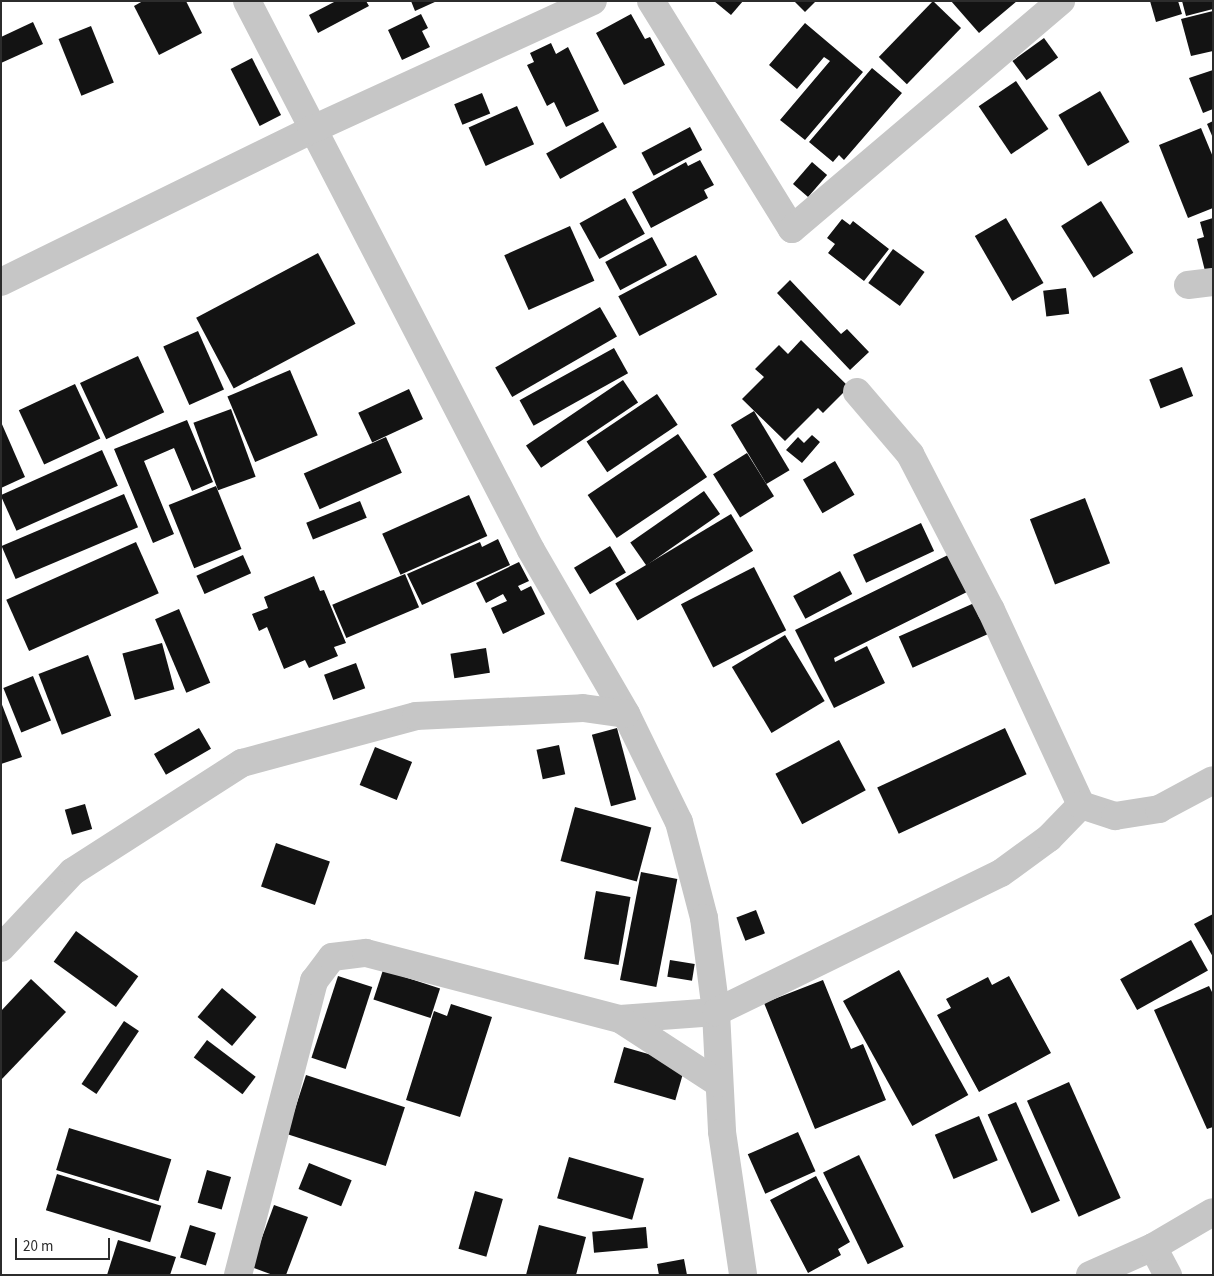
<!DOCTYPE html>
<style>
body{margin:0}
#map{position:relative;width:1214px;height:1276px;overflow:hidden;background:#fff;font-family:"Source Sans 3",sans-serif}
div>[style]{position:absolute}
.building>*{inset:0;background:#131313;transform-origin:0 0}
.street>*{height:28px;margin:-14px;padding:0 14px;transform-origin:14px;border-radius:14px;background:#c6c6c6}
span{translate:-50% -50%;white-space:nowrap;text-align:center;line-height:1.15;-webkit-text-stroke:5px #fff;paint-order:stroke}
.frame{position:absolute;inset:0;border:2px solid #2c2c2c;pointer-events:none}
.scale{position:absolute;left:15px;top:1238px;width:95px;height:22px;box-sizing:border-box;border:2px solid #2c2c2c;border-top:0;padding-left:6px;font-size:15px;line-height:18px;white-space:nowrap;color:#2c2c2c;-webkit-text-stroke:4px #fff;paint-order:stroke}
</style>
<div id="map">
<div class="building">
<i style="clip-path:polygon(143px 1px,186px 1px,202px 33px,159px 55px,134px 6px)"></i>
<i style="clip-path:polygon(336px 1px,366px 1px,369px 6px,318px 33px,309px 15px)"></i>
<i style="clip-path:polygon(411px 1px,437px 1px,415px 11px)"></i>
<i style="clip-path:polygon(714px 1px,743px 1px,731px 15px)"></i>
<i style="clip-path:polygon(794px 1px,816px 1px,805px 12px)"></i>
<i style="left:933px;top:1px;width:39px;height:78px;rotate:44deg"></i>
<i style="clip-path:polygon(951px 1px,1017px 1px,979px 33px)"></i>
<i style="clip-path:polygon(1150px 1px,1178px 1px,1182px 14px,1156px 22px)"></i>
<i style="clip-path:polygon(1182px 1px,1213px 1px,1213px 9px,1186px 16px)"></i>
<i style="clip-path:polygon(1213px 11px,1213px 51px,1191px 56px,1181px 19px)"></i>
<i style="clip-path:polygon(421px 14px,428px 28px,422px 31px,430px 47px,402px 60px,388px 30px)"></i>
<i style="clip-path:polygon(631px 14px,645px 39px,650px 37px,665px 65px,624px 85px,596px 33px)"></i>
<i style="clip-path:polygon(33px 22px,43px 44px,1px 63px,1px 37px)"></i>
<i style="clip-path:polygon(805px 23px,863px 72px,805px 140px,780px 120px,830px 61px,824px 57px,797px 89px,769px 65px)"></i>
<i style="left:91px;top:26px;width:61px;height:35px;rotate:68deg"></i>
<i style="left:1044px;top:38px;width:24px;height:39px;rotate:54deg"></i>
<i style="clip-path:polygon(551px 43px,556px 54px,568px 47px,599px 111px,566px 127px,554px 102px,547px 106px,527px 65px,534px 62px,530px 53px)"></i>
<i style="left:252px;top:58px;width:64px;height:24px;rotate:63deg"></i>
<i style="clip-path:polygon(872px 68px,902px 93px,844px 160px,839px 155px,833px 162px,809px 142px)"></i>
<i style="clip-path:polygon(1213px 70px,1213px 109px,1203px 113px,1189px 78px)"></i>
<i style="left:1016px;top:81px;width:58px;height:45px;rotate:56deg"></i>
<i style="left:1100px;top:91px;width:59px;height:48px;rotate:60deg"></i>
<i style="left:482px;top:93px;width:22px;height:30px;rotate:68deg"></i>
<i style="left:517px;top:106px;width:42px;height:53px;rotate:66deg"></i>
<i style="clip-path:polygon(1213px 121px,1213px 138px,1207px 124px)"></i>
<i style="left:603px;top:122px;width:29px;height:65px;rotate:61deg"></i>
<i style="left:690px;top:127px;width:26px;height:55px;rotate:62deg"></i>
<i style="clip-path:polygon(1201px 128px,1213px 157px,1213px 208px,1188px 218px,1159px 145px)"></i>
<i style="clip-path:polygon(700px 160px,714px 185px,704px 190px,708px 198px,651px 228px,632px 192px,686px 162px,688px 166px)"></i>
<i style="left:812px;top:162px;width:20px;height:29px;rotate:41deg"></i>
<i style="left:625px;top:198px;width:41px;height:52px;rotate:61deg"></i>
<i style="left:1101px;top:201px;width:61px;height:47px;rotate:58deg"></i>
<i style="left:1006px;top:218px;width:75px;height:36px;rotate:60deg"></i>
<i style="clip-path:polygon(1213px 218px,1213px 269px,1205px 271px,1197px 239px,1204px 237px,1200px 222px)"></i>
<i style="clip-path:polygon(842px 219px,850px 225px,853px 221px,889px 249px,864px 281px,828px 253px,835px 244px,827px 238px)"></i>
<i style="left:570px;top:226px;width:60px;height:72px;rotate:66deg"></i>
<i style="left:652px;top:237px;width:32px;height:53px;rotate:62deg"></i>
<i style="left:893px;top:249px;width:39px;height:42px;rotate:36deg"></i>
<i style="left:318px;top:253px;width:80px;height:138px;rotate:62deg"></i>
<i style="left:696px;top:255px;width:45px;height:88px;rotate:62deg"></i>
<i style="clip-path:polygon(790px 280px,841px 334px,847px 329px,869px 352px,850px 370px,777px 293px)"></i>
<i style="left:1066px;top:288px;width:26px;height:23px;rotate:83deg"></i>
<i style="left:600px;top:307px;width:34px;height:121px;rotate:60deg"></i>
<i style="left:198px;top:331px;width:64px;height:38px;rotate:66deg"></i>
<i style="clip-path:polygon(801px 340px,849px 387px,823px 413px,818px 408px,785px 441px,742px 399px,764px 377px,755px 369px,779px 345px,788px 354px)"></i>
<i style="left:614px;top:348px;width:29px;height:108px;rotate:61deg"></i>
<i style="left:138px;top:356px;width:62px;height:64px;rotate:65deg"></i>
<i style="left:1182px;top:367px;width:31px;height:35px;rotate:69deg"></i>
<i style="left:290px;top:370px;width:71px;height:68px;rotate:67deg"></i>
<i style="left:623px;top:380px;width:27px;height:117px;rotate:56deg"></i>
<i style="left:75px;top:384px;width:60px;height:62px;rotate:65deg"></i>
<i style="left:409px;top:389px;width:33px;height:56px;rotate:65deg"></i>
<i style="left:657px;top:394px;width:37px;height:85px;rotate:56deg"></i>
<i style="left:231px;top:409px;width:72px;height:40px;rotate:70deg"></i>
<i style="left:754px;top:411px;width:69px;height:27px;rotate:59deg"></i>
<i style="clip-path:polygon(187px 420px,213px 482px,192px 491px,174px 448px,144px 461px,174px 534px,153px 543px,114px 449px)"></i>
<i style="clip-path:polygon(1px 422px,25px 477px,1px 488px)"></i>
<i style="left:678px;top:434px;width:52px;height:109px;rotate:56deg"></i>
<i style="clip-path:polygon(812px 435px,820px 442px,802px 463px,786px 450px,798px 437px,804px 443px)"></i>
<i style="left:386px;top:437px;width:39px;height:90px;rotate:66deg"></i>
<i style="left:102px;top:450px;width:39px;height:111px;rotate:66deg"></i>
<i style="left:747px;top:453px;width:51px;height:40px;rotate:58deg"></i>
<i style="left:835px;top:461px;width:39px;height:37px;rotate:60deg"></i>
<i style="left:216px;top:486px;width:68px;height:51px;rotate:68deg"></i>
<i style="left:704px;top:491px;width:28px;height:90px;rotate:55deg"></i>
<i style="left:124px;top:494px;width:36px;height:133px;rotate:67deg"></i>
<i style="left:469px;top:495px;width:45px;height:95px;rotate:66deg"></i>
<i style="left:1085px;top:498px;width:70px;height:59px;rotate:69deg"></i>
<i style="left:360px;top:501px;width:18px;height:58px;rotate:68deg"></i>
<i style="left:731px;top:514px;width:43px;height:135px;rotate:59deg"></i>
<i style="left:921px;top:523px;width:31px;height:75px;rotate:65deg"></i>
<i style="clip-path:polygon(498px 539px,510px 565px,422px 605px,407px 574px,480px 542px,482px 547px)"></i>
<i style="left:136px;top:542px;width:56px;height:142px;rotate:66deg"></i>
<i style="left:610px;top:546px;width:31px;height:42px;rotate:59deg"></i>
<i style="clip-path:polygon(950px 554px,969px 591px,834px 658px,835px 662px,867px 646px,885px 683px,834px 708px,795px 630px)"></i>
<i style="left:243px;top:555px;width:20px;height:51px;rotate:66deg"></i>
<i style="clip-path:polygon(519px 562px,529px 581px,518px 586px,521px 591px,531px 586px,545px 614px,503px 634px,491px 608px,507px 601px,503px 594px,486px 603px,476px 583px)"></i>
<i style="left:754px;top:567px;width:71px;height:82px;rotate:63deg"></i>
<i style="left:840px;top:571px;width:26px;height:53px;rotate:62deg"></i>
<i style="left:405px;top:574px;width:36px;height:79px;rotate:67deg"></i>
<i style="clip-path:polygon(314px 576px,320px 591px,324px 590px,346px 643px,334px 647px,338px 656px,309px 668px,305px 660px,284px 669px,267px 627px,259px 631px,252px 614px,268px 608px,264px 597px)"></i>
<i style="left:981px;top:600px;width:34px;height:90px;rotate:66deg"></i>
<i style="left:179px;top:609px;width:80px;height:26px;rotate:67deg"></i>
<i style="left:785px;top:635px;width:77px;height:62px;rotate:59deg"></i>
<i style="left:162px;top:643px;width:48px;height:41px;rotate:75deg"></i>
<i style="left:486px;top:648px;width:25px;height:36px;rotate:81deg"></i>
<i style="left:88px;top:655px;width:65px;height:53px;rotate:69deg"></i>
<i style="left:356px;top:663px;width:27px;height:34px;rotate:70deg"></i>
<i style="left:33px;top:676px;width:48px;height:32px;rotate:68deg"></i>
<i style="clip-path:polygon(1px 702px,22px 757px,1px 764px)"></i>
<i style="left:199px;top:728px;width:24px;height:52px;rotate:60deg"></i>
<i style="left:617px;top:728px;width:74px;height:26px;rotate:75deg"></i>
<i style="left:1005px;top:728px;width:51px;height:141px;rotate:65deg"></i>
<i style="left:839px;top:740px;width:57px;height:72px;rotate:62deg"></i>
<i style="left:559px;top:745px;width:30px;height:23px;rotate:78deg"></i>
<i style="left:375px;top:747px;width:40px;height:41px;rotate:22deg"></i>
<i style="left:85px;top:804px;width:26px;height:21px;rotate:74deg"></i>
<i style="left:575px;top:807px;width:79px;height:56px;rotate:15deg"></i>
<i style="left:276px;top:843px;width:57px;height:46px;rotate:19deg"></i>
<i style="left:641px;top:872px;width:37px;height:110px;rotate:11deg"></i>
<i style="left:596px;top:891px;width:35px;height:69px;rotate:10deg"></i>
<i style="left:756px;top:910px;width:25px;height:21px;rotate:69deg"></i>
<i style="clip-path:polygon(1213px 914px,1213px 957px,1194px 924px)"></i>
<i style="left:76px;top:931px;width:77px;height:38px;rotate:36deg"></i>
<i style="left:1191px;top:940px;width:35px;height:81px;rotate:61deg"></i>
<i style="left:670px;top:960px;width:25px;height:17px;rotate:9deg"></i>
<i style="left:383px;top:970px;width:60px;height:31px;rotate:18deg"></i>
<i style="left:899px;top:970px;width:143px;height:64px;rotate:61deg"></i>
<i style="left:338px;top:976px;width:36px;height:86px;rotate:18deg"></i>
<i style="clip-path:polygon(1009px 976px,1051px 1053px,979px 1092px,937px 1015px,951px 1008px,946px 999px,988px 977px,992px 985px)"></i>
<i style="clip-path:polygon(31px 979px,66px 1012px,1px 1080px,1px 1011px)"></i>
<i style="clip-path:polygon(823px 980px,851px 1049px,863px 1044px,886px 1100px,815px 1129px,764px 1003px)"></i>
<i style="clip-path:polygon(1209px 986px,1213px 994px,1213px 1127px,1207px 1129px,1154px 1010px)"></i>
<i style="left:222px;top:988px;width:45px;height:38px;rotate:40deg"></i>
<i style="clip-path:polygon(451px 1004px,492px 1017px,460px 1117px,406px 1100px,434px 1011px,447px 1016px)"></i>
<i style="left:124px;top:1021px;width:18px;height:76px;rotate:34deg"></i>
<i style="left:207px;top:1040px;width:61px;height:22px;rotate:37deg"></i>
<i style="left:624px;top:1047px;width:64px;height:37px;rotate:16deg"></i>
<i style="left:306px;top:1075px;width:104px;height:62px;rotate:18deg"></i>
<i style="left:1069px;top:1082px;width:127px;height:46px;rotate:66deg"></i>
<i style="left:1016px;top:1102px;width:108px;height:31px;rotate:66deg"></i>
<i style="left:979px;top:1116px;width:48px;height:48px;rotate:67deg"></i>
<i style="left:69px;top:1128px;width:107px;height:44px;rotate:17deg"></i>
<i style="left:798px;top:1132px;width:43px;height:55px;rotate:66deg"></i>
<i style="left:859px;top:1155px;width:102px;height:40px;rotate:64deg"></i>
<i style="left:569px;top:1157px;width:78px;height:43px;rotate:16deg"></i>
<i style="left:309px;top:1163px;width:46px;height:28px;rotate:22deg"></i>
<i style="left:207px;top:1170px;width:25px;height:34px;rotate:16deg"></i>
<i style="left:57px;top:1174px;width:109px;height:38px;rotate:17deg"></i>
<i style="clip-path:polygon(816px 1176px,850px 1242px,838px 1249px,841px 1255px,808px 1273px,770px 1200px)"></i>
<i style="left:475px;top:1191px;width:29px;height:60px;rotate:16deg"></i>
<i style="clip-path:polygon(274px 1205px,308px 1217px,286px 1275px,273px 1275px,251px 1267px)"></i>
<i style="left:190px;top:1225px;width:27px;height:34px;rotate:17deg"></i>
<i style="clip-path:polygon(539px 1225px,586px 1237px,576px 1275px,526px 1275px)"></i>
<i style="left:646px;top:1227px;width:21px;height:54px;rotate:85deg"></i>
<i style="clip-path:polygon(118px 1240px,176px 1257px,170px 1275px,107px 1275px)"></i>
<i style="clip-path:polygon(684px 1259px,687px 1275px,659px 1275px,657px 1264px)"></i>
</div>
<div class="street">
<i style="left:247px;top:1px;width:618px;rotate:62.65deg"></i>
<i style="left:531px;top:550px;width:190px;rotate:59.9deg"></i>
<i style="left:626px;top:714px;width:120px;rotate:63.9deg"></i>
<i style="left:679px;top:822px;width:99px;rotate:75.4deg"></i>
<i style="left:704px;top:918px;width:95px;rotate:82.7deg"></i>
<i style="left:716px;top:1012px;width:120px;rotate:87.1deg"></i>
<i style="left:722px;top:1132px;width:145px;rotate:81.6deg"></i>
<i style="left:651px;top:1px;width:268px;rotate:58.3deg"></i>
<i style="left:792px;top:229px;width:353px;rotate:-40.3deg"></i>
<i style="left:1px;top:282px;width:345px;rotate:-26.1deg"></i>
<i style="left:311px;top:130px;width:310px;rotate:-24.6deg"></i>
<i style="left:1188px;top:285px;width:25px;rotate:-7deg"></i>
<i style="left:857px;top:392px;width:82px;rotate:49.5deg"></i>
<i style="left:910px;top:454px;width:176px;rotate:62.6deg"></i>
<i style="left:991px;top:610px;width:215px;rotate:65.2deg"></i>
<i style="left:1px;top:948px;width:104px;rotate:-46.9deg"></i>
<i style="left:72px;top:872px;width:202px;rotate:-32.7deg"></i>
<i style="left:242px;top:763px;width:180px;rotate:-15.1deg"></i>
<i style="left:416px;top:716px;width:167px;rotate:-2.7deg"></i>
<i style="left:583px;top:708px;width:43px;rotate:7.9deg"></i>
<i style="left:620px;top:1019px;width:96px;rotate:-4.2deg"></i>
<i style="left:716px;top:1012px;width:317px;rotate:-26deg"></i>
<i style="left:1001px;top:873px;width:59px;rotate:-36.1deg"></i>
<i style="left:1049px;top:838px;width:46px;rotate:-45.9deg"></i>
<i style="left:1081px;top:805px;width:36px;rotate:18deg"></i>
<i style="left:1115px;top:816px;width:45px;rotate:-9deg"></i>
<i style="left:1159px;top:809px;width:61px;rotate:-28.2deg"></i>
<i style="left:1153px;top:1247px;width:32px;rotate:62deg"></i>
<i style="left:238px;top:1275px;width:304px;rotate:-75.5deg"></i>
<i style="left:314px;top:981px;width:30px;rotate:-53deg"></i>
<i style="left:332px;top:957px;width:34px;rotate:-7deg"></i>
<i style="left:366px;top:953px;width:262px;rotate:14.6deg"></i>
<i style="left:620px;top:1019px;width:117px;rotate:33.1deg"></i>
<i style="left:1090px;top:1275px;width:69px;rotate:-24deg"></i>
<i style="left:1153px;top:1247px;width:69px;rotate:-30.3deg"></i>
</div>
<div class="frame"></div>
<div class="scale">20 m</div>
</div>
